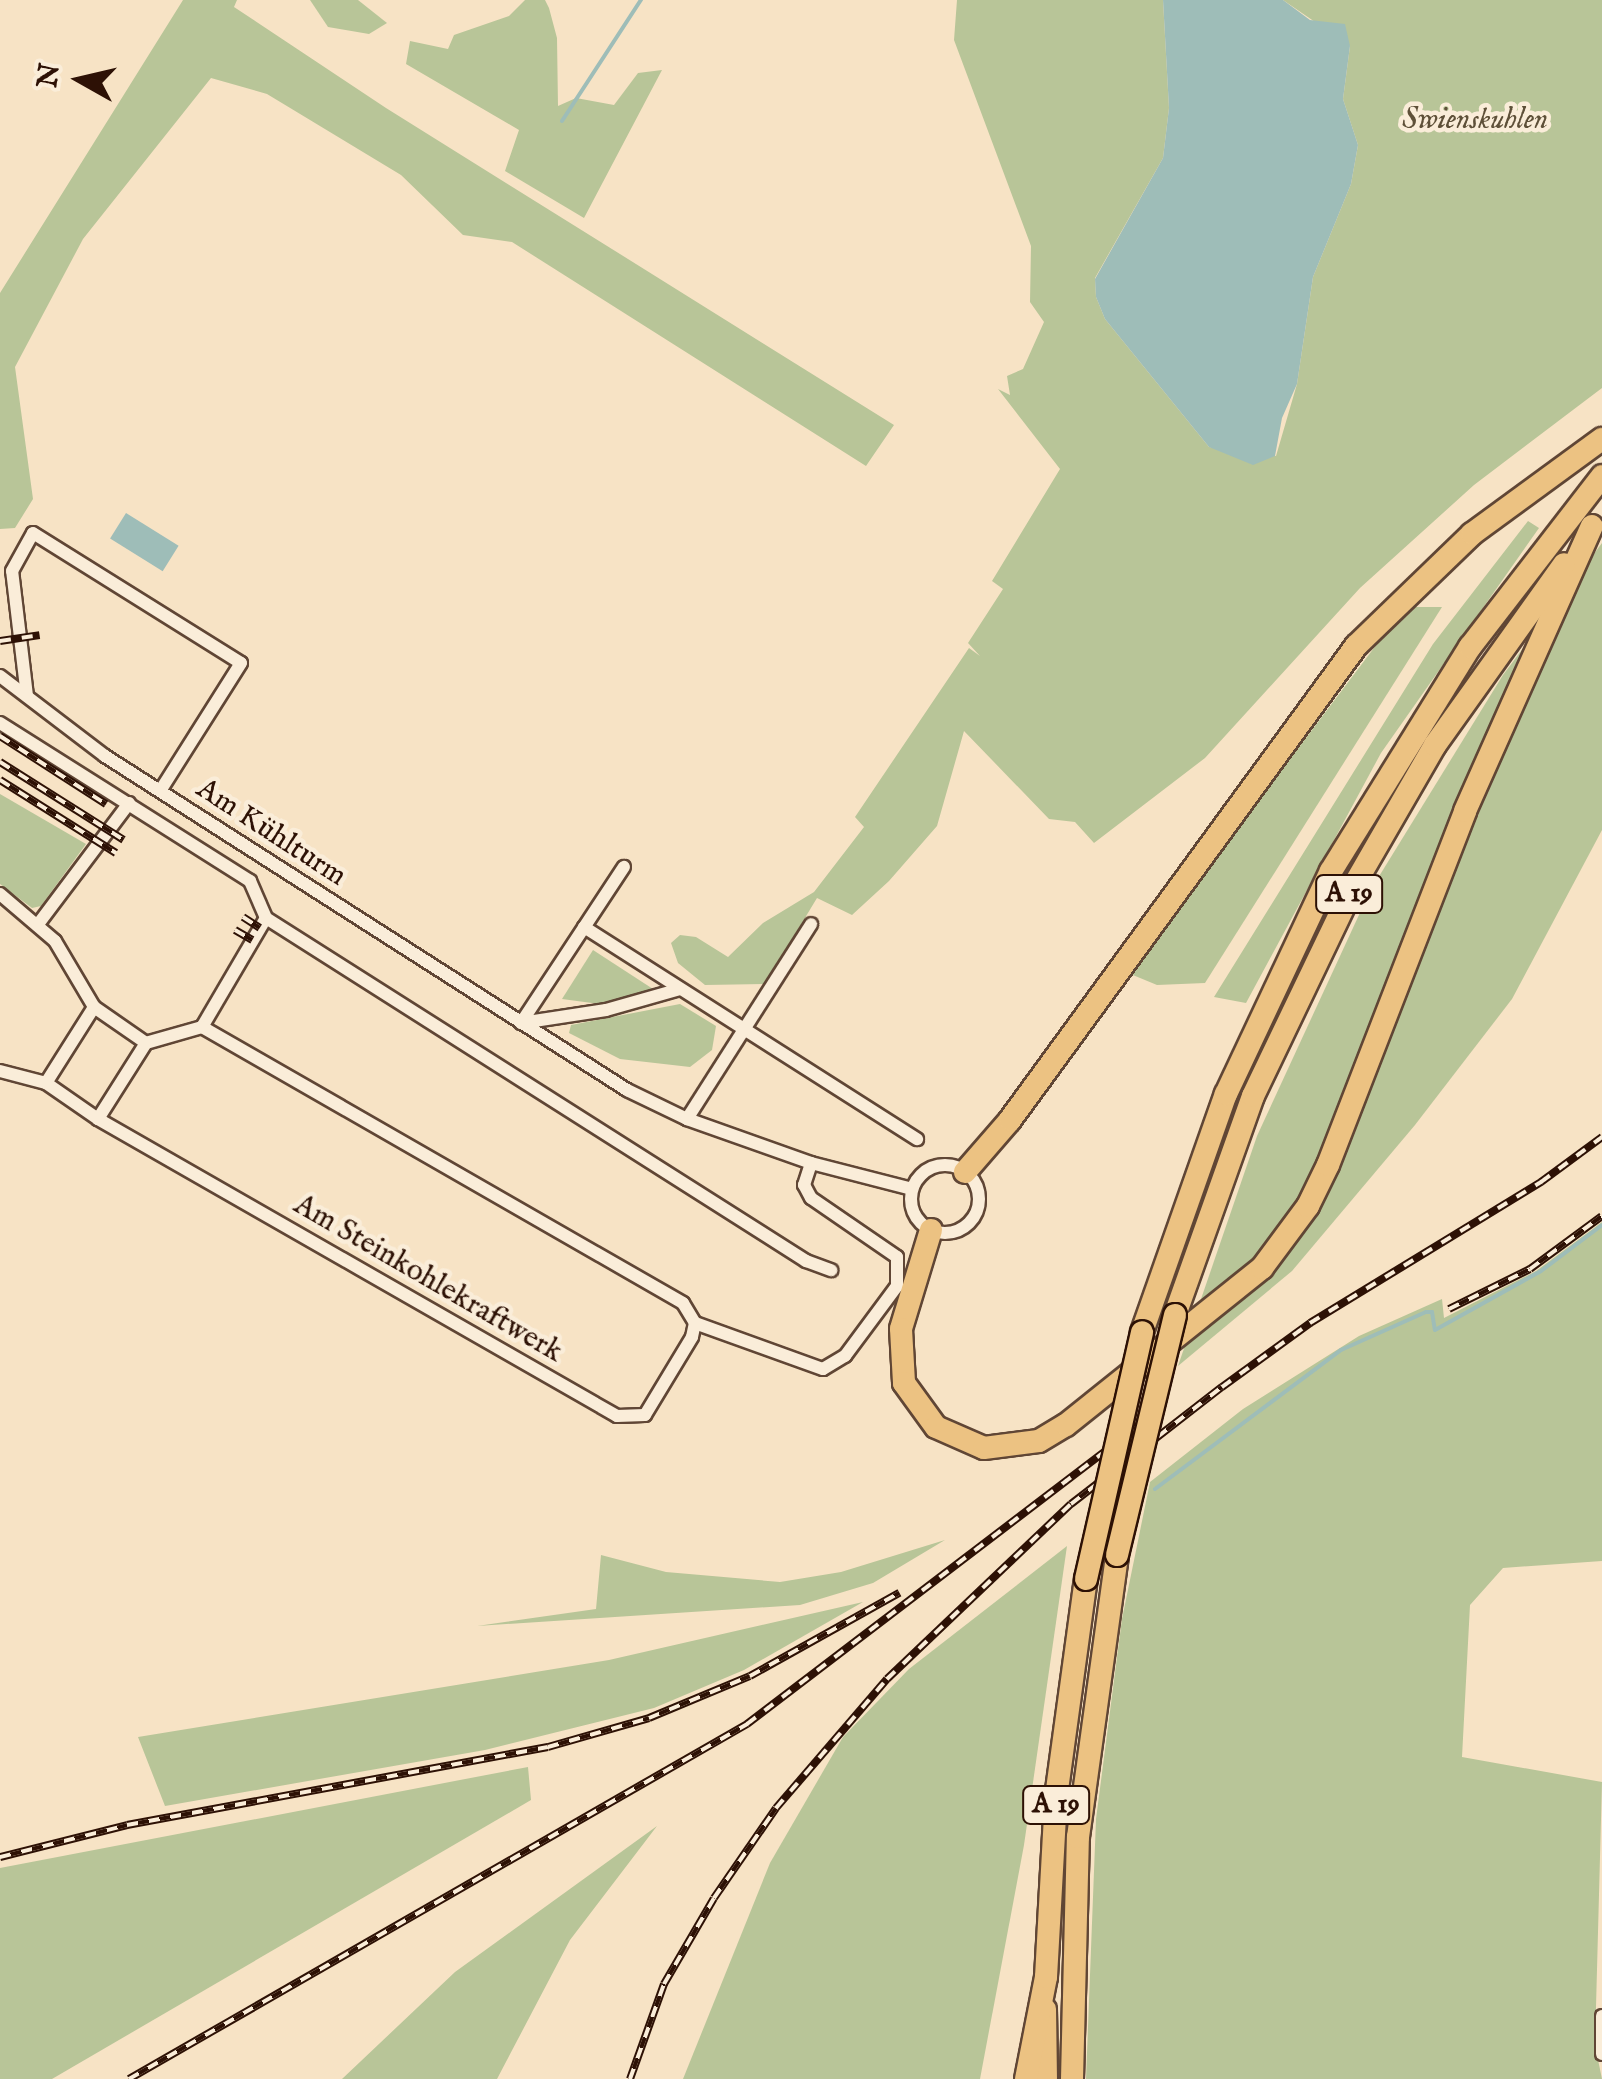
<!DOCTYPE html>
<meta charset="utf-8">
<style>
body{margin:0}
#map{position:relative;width:1602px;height:2079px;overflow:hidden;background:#f7e3c5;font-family:"IM FELL English",serif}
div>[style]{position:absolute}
.green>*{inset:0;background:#b8c598}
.water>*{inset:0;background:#9ebdb8;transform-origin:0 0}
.stream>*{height:4px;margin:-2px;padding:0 2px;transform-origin:2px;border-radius:2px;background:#9ebdb8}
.roads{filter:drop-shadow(2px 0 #604635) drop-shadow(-2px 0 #604635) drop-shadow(0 2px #604635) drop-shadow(0 -2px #604635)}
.minor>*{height:12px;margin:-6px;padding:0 6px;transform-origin:6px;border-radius:6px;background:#faedd9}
.minor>.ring{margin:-6px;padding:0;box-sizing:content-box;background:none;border:12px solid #faedd9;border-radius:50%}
.trunk>*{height:20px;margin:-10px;padding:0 10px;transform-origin:10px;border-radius:10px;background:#ecc282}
.motorway>*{height:22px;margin:-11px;padding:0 11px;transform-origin:11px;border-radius:11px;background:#ecc282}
.rail>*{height:8px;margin-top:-4px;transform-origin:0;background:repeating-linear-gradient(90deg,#faedd9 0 11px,#2d1105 0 22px);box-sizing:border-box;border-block:2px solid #2d1105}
.bridges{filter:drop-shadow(2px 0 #2d1105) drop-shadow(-2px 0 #2d1105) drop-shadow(0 2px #2d1105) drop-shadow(0 -2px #2d1105)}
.motorway-bridge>*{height:22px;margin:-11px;padding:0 11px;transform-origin:11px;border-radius:11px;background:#ecc282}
span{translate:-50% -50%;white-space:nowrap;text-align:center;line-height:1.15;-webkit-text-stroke:9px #faedd9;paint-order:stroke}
.shield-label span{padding:2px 8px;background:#faedd9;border:2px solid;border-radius:8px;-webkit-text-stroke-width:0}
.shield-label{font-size:28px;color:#2d1105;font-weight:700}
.park-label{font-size:30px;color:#5e5038;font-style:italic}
.street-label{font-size:30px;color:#2d1105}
.north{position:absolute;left:30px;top:30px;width:100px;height:100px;-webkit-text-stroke:8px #faedd9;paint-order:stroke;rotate:278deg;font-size:28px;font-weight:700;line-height:40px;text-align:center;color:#2d1105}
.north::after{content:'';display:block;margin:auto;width:35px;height:45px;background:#2d1105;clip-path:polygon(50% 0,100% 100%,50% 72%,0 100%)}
</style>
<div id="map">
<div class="green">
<i style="clip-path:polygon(183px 0,237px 0,234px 7px,386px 108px,894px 425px,866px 466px,512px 242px,463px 235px,401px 175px,267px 94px,211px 78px,83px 239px,15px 367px,33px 499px,15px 528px,0 529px,0 293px)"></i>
<i style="clip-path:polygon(310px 0,358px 0,387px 23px,369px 34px,328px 27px)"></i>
<i style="clip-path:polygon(525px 0,545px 0,549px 8px,557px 38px,558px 106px,576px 98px,614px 105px,638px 73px,662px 70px,584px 218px,505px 171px,519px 130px,406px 64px,410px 41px,448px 49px,454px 35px,509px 16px)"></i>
<i style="clip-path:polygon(957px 0,1163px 0,1169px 108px,1163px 158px,1095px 278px,1096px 297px,1105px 319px,1209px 447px,1276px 456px,1297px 384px,1313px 277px,1351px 184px,1358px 145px,1343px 99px,1350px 46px,1283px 0,1602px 0,1602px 388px,1474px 485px,1360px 588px,1205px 758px,1094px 843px,1075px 822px,1049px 819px,964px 731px,937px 826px,889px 881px,852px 915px,817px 898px,765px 984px,705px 985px,678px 963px,671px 943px,680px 935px,696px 937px,728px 957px,763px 923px,814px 892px,864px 827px,855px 817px,969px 648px,980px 656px,968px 643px,1003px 589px,992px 581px,1060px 469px,998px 389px,1010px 395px,1007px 376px,1023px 369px,1044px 322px,1030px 302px,1031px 246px,954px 40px)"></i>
<i style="clip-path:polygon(1528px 521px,1539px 528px,1381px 753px,1246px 1003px,1214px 997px,1433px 644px)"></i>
<i style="clip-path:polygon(1602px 543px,1602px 830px,1512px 999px,1415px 1125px,1292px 1271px,1178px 1366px,1257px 1136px,1370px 891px,1503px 675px)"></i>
<i style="clip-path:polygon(1405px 607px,1442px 607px,1205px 983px,1157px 985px,1128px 973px)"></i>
<i style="clip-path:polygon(0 794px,86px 844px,41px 906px,32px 908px,0 884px)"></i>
<i style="clip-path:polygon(593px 950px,653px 989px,607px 1005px,562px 999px)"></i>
<i style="clip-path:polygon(680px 1004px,716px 1026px,712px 1050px,690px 1067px,620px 1059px,569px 1033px,571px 1025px)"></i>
<i style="clip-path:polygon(1602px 1222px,1602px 1561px,1503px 1568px,1470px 1605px,1462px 1757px,1602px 1782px,1595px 2045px,1602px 2079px,1086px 2079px,1096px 1819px,1122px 1619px,1150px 1482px,1243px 1409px,1359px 1336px,1442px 1299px,1444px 1318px,1536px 1271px)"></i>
<i style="clip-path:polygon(945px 1540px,873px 1583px,800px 1605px,477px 1626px,596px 1609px,601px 1555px,666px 1572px,780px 1582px,841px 1572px)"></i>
<i style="clip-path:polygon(1067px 1546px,1024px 1845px,980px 2079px,683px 2079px,770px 1863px,843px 1737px,909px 1669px)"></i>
<i style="clip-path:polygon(863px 1602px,744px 1670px,654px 1708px,485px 1750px,165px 1806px,138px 1737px,609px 1660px)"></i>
<i style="clip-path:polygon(528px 1767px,531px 1800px,52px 2079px,0 2079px,0 1868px)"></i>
<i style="clip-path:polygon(657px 1826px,570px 1940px,497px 2079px,342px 2079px,455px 1972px)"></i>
</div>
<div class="water">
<i style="clip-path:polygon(1163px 0,1283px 0,1310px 20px,1345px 24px,1350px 46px,1343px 99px,1358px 145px,1351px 184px,1313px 277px,1297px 384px,1282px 418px,1275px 456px,1253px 465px,1209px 447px,1105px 319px,1096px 297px,1095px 279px,1163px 158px,1169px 108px)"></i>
<i style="left:126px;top:513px;width:62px;height:30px;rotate:32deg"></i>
</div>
<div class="stream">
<i style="left:562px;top:121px;width:145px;rotate:-56.9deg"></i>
<i style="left:1155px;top:1489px;width:232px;rotate:-36.8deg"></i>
<i style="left:1341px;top:1350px;width:93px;rotate:-24.1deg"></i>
<i style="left:1426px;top:1312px;width:6px"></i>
<i style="left:1432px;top:1312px;width:18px;rotate:81deg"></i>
<i style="left:1435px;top:1330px;width:121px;rotate:-29.1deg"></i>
<i style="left:1541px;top:1271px;width:76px;rotate:-37deg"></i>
</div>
<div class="roads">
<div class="minor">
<i style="left:0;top:676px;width:132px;rotate:37.3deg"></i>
<i style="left:105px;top:756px;width:620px;rotate:32.61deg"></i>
<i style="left:627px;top:1090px;width:67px;rotate:25.8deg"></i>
<i style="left:687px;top:1119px;width:132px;rotate:19.5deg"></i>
<i style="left:811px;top:1163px;width:104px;rotate:14.4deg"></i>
<i style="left:27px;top:696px;width:126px;rotate:-96.8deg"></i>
<i style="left:12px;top:571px;width:43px;rotate:-61.1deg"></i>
<i style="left:33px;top:533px;width:245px;rotate:32deg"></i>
<i style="left:241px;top:663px;width:151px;rotate:122.3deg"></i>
<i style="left:0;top:723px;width:296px;rotate:32.3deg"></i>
<i style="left:250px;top:881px;width:40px;rotate:66.6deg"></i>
<i style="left:266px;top:918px;width:640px;rotate:32.42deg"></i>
<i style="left:806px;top:1261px;width:27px;rotate:20deg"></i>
<i style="left:0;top:894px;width:72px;rotate:40.5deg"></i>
<i style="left:55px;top:941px;width:77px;rotate:59.4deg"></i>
<i style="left:39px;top:923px;width:150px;rotate:-53.1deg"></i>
<i style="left:584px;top:927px;width:395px;rotate:32.5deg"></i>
<i style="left:521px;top:1023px;width:187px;rotate:-56.6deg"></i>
<i style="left:521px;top:1023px;width:86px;rotate:-8.7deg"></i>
<i style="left:606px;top:1010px;width:77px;rotate:-15.8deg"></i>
<i style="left:202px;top:1027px;width:126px;rotate:-59.6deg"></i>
<i style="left:0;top:1071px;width:48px;rotate:14.6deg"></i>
<i style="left:46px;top:1083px;width:63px;rotate:34.7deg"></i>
<i style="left:98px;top:1119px;width:598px;rotate:29.78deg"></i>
<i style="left:617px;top:1416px;width:28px;rotate:-2deg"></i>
<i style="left:645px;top:1415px;width:91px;rotate:-58.9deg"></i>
<i style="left:692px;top:1337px;width:14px;rotate:-78deg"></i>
<i style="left:695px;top:1323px;width:23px;rotate:-121deg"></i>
<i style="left:683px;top:1303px;width:555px;rotate:-150.15deg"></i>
<i style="left:202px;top:1027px;width:58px;rotate:164.1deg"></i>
<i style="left:46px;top:1083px;width:90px;rotate:-57.7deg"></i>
<i style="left:94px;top:1007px;width:63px;rotate:34.7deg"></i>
<i style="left:146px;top:1043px;width:90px;rotate:122.3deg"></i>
<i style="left:687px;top:1119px;width:231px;rotate:-57.5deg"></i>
<i class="ring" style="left:911px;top:1165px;width:56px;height:56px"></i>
<i style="left:695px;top:1323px;width:136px;rotate:19.8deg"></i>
<i style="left:823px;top:1369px;width:26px;rotate:-31deg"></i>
<i style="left:845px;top:1356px;width:87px;rotate:-53.4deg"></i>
<i style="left:897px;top:1286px;width:29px;rotate:-90deg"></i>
<i style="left:897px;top:1257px;width:104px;rotate:-145.5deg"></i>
<i style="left:811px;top:1198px;width:15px;rotate:-118deg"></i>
<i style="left:804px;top:1185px;width:23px;rotate:-72deg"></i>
<i style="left:1602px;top:2016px;width:38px;rotate:90deg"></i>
</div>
<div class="trunk">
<i style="left:1046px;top:2009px;width:70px;rotate:89.2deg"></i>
</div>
<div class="motorway">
<i style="left:965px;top:1172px;width:69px;rotate:-49.1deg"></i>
<i style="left:1010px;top:1120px;width:587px;rotate:-53.87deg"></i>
<i style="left:1356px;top:646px;width:161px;rotate:-44deg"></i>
<i style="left:1472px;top:534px;width:161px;rotate:-36.2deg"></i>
<i style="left:931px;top:1230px;width:103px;rotate:106.9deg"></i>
<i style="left:901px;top:1329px;width:54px;rotate:86.8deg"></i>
<i style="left:904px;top:1383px;width:54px;rotate:54deg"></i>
<i style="left:936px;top:1427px;width:52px;rotate:23.6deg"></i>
<i style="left:984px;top:1448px;width:55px;rotate:-7.3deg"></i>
<i style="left:1039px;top:1441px;width:31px;rotate:-31deg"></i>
<i style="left:1066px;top:1425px;width:251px;rotate:-38.7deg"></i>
<i style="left:1262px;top:1268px;width:77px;rotate:-53.4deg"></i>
<i style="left:1308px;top:1206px;width:46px;rotate:-64deg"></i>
<i style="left:1328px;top:1165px;width:380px;rotate:-68.8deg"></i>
<i style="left:1465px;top:811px;width:312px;rotate:-66deg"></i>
<i style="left:1175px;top:1315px;width:232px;rotate:-70.4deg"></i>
<i style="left:1253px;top:1096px;width:232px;rotate:-64.4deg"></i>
<i style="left:1353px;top:887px;width:164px;rotate:-60deg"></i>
<i style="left:1435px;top:745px;width:222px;rotate:-54.5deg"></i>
<i style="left:1142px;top:1332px;width:252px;rotate:-70.6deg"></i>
<i style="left:1226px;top:1094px;width:246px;rotate:-64.8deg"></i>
<i style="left:1331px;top:871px;width:264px;rotate:-58.2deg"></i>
<i style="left:1470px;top:647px;width:216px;rotate:-52.3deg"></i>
<i style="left:1026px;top:2079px;width:104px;rotate:-78.9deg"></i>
<i style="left:1046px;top:1977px;width:180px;rotate:-86.8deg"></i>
<i style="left:1056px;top:1797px;width:220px;rotate:-82.2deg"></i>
<i style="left:1072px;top:2079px;width:242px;rotate:-88.6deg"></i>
<i style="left:1078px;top:1837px;width:285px;rotate:-82.1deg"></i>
</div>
</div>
<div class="rail">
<i style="left:0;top:641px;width:40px;rotate:-8.5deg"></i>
<i style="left:0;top:736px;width:126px;rotate:32.7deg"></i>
<i style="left:0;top:762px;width:146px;rotate:32.2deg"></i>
<i style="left:0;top:780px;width:137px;rotate:32.2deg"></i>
<i style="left:243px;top:917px;width:20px;rotate:33deg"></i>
<i style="left:235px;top:930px;width:20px;rotate:30deg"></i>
<i style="left:1449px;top:1309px;width:90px;rotate:-26.3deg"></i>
<i style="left:1530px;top:1269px;width:89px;rotate:-36.4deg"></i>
<i style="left:0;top:1857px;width:131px;rotate:-14.1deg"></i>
<i style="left:127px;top:1825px;width:428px;rotate:-10.5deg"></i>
<i style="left:548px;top:1747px;width:105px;rotate:-16deg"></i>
<i style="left:649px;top:1718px;width:109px;rotate:-22.6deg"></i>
<i style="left:750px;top:1676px;width:171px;rotate:-29.1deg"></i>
<i style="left:129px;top:2079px;width:713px;rotate:-29.87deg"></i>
<i style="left:747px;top:1724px;width:497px;rotate:-37.3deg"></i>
<i style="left:630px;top:2079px;width:101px;rotate:-70.3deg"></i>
<i style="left:664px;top:1984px;width:99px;rotate:-59.8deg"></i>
<i style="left:714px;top:1898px;width:109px;rotate:-55.4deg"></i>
<i style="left:776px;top:1808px;width:170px;rotate:-49.3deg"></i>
<i style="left:887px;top:1679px;width:254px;rotate:-43.6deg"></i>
<i style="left:1071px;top:1504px;width:191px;rotate:-37.8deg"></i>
<i style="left:1222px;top:1387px;width:109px;rotate:-36deg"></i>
<i style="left:1310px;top:1323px;width:271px;rotate:-31.4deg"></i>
<i style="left:1541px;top:1182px;width:76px;rotate:-36.4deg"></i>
</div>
<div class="bridges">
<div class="motorway-bridge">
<i style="left:1117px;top:1555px;width:247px;rotate:-76.4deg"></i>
<i style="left:1086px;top:1579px;width:253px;rotate:-77.2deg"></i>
</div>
</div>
<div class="shield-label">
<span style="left:1349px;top:894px">A 19</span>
<span style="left:1056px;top:1805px">A 19</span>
</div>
<div class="park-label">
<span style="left:1475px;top:120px">Swienskuhlen</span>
</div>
<div class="street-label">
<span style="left:271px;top:833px;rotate:33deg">Am Kühlturm</span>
<span style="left:428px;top:1279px;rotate:30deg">Am Steinkohlekraftwerk</span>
</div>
<div class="north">N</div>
</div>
